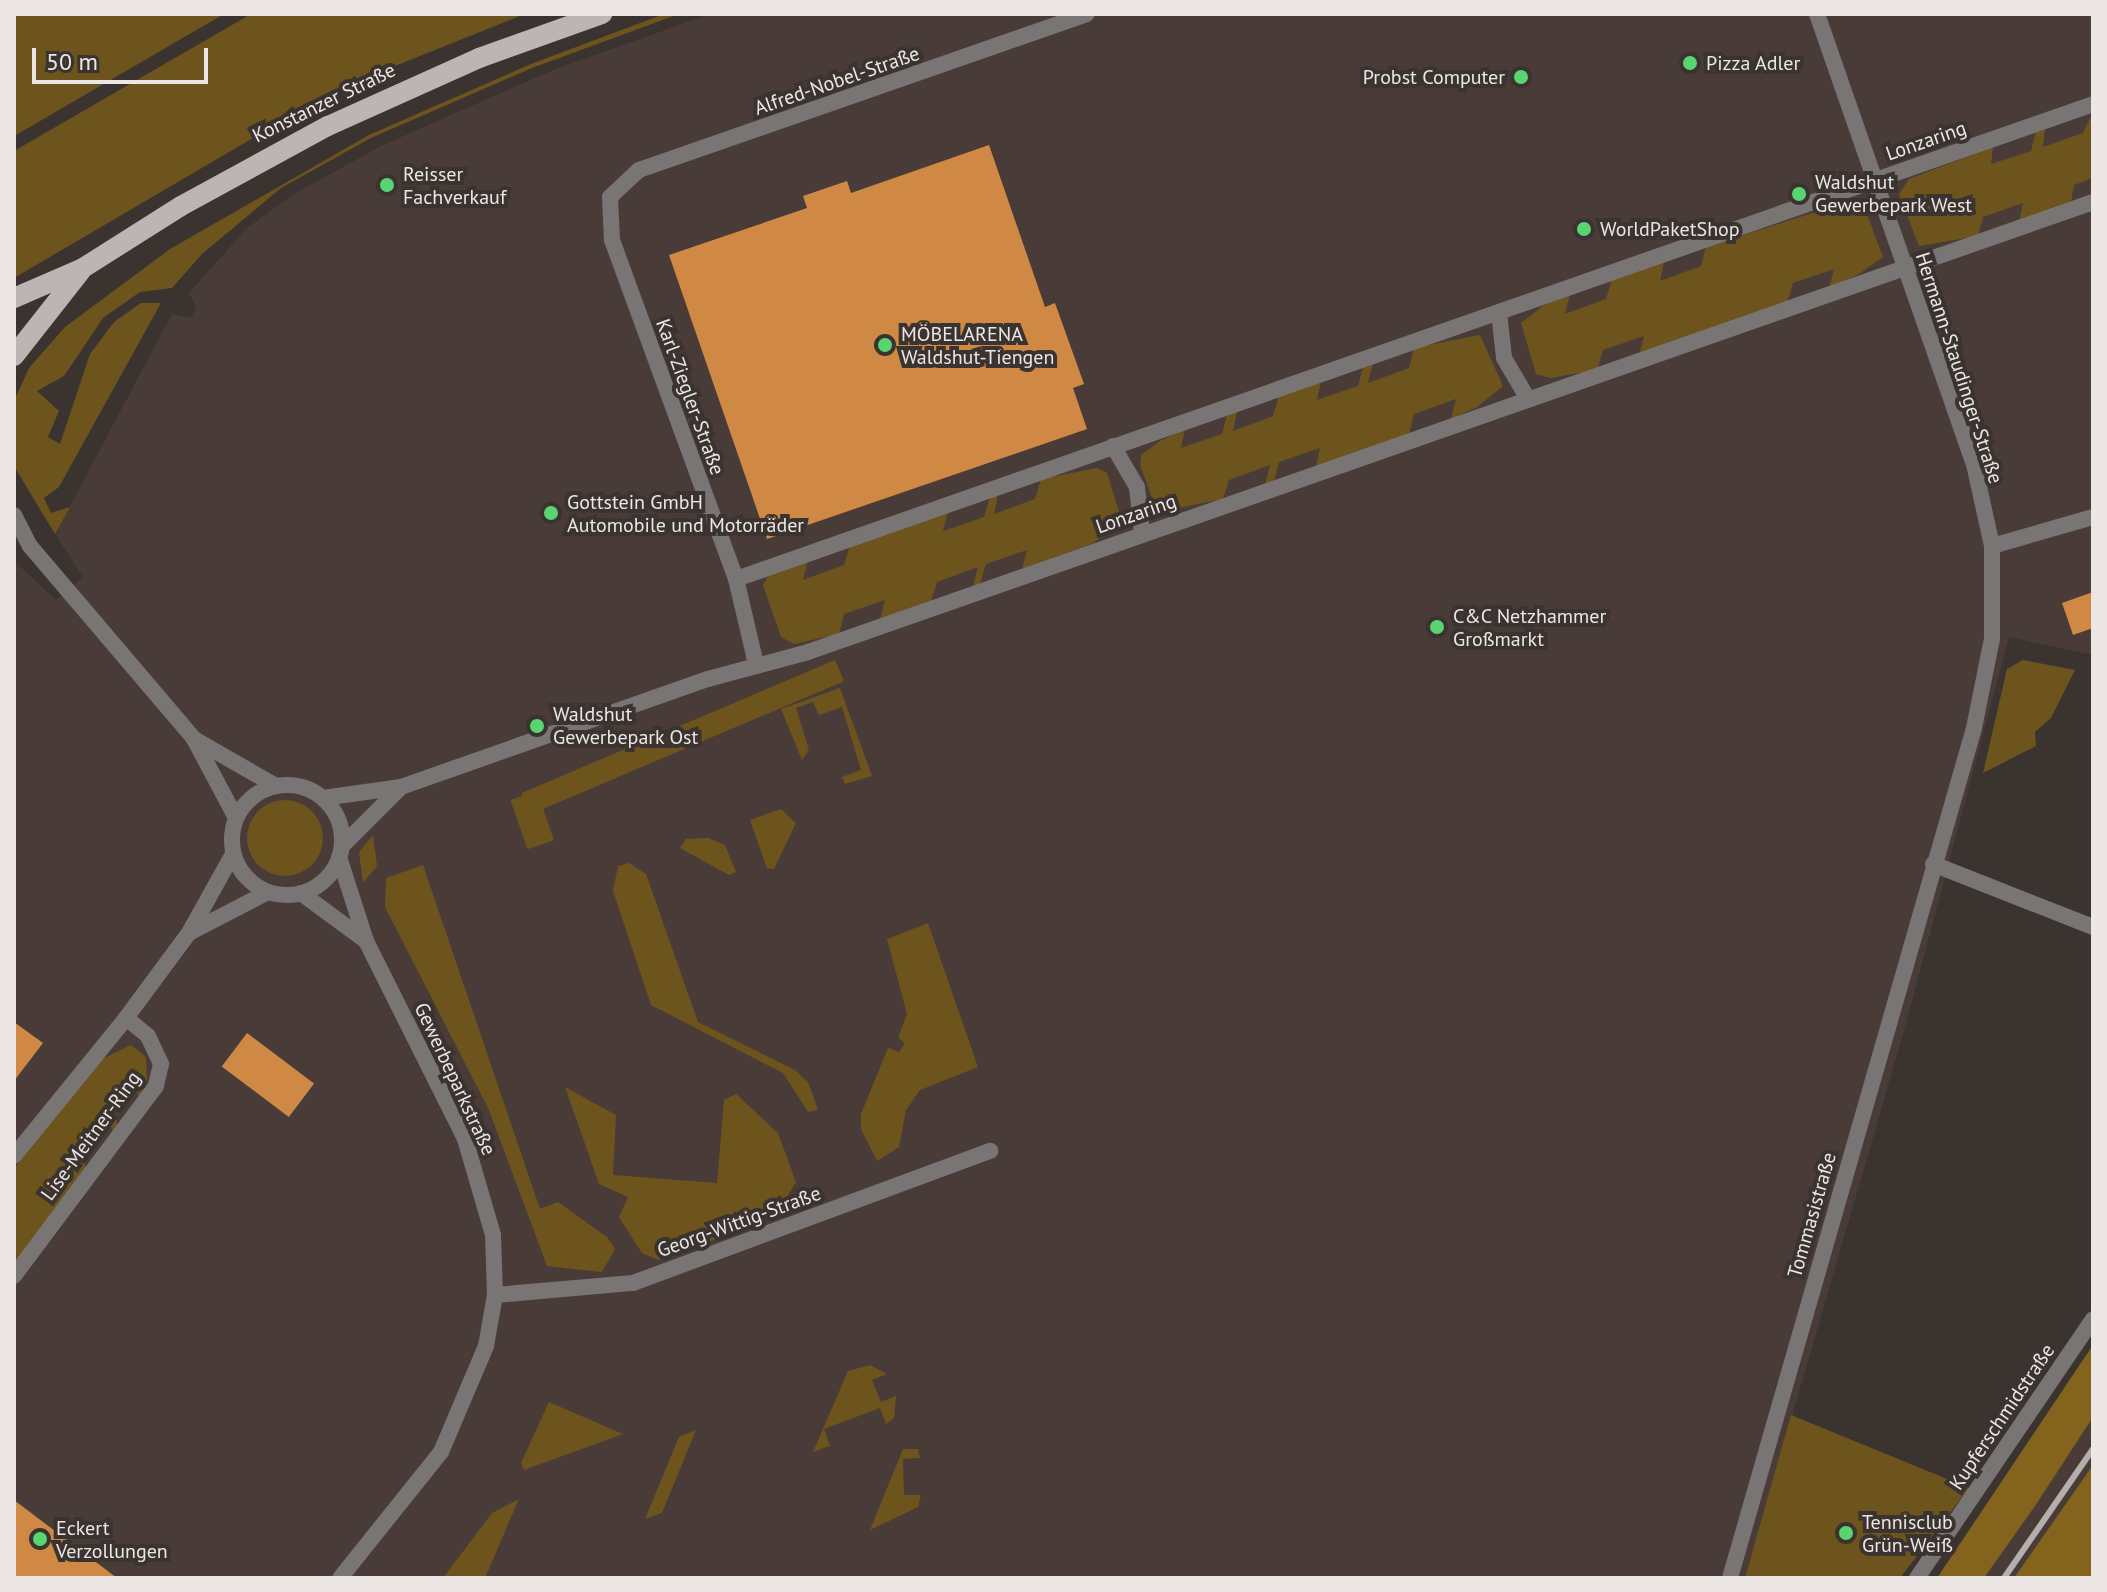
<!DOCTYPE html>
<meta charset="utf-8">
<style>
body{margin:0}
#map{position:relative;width:2107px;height:1592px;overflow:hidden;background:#3a3330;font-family:"PT Sans",sans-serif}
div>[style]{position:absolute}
.built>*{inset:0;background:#493c38}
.green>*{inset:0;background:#6d541d;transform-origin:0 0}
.round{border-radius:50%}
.forest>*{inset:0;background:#84641c}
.building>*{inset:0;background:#cf8945;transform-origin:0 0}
.street>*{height:16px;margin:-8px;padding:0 8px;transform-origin:8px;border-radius:8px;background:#797575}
.street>.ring{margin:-8px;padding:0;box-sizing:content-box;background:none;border:16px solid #797575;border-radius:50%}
.primary>*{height:20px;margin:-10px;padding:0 10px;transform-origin:10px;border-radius:10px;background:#bdb4b4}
.rail>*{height:6px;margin:-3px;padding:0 3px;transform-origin:3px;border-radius:3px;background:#b4afac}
.dots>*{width:22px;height:22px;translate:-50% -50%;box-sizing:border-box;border:4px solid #3a3330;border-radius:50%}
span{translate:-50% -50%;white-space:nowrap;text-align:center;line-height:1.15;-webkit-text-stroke:8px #3a3330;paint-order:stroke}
.poi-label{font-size:20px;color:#ece7e5}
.left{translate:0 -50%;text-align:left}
.right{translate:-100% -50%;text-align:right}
.street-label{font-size:20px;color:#ece7e5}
.frame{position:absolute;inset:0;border:16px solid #ece7e5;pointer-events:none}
.scale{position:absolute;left:32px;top:48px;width:176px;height:36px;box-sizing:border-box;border:4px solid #ece7e5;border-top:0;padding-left:10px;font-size:24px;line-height:28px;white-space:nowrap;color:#ece7e5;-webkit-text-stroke:6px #3a3330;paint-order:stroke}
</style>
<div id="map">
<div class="built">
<i style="clip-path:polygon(710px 14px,2093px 14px,2093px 655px,2009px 637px,1904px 1031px,1745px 1578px,14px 1578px,14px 561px,56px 600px,83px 577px,55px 534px,172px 314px,191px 318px,196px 308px,189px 293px,246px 229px,292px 195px,381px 146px,553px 70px)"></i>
<i style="clip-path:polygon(2093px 1417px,2093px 1465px,2014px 1578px,1984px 1578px)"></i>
</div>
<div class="green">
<i style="clip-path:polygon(14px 14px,224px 14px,16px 135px)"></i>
<i style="clip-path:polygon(251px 14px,525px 14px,335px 90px,14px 278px,14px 151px)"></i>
<i style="clip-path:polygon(664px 14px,679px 14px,532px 68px,371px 138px,281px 188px,202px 254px,172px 288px,140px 292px,103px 318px,64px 376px,37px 391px,59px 411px,48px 437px,60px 444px,90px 354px,114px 322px,141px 303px,161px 303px,59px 487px,44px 498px,51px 513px,70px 507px,55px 534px,14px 466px,14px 401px,29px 368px,65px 327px,170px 249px,369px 135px,531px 64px)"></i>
<i style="clip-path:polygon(2093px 112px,2093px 178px,2074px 185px,2071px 202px,2019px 222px,2023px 203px,1983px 217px,1978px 236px,1919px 246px,1899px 194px,1909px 179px,1993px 147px,1991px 164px,2031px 151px,2036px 131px,2045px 129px,2043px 147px,2083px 133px)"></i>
<i style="clip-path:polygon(1847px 202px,1864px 206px,1883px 257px,1859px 274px,1829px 288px,1834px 269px,1793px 283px,1787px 303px,1639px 355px,1644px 336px,1603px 350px,1597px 370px,1550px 378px,1536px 374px,1521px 323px,1548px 302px,1570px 294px,1565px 314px,1606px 299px,1612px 279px,1664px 262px,1660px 281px,1701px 266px,1706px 247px)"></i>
<i style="clip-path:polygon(1480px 335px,1503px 386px,1477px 407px,1451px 419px,1456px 399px,1414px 414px,1409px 434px,1316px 467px,1320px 448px,1279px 462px,1274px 482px,1265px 484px,1270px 465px,1229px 480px,1223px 499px,1168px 510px,1155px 506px,1140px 465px,1141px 455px,1160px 441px,1185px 429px,1181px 448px,1222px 434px,1227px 414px,1237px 411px,1233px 431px,1273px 416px,1279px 396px,1321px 381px,1317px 400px,1358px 386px,1363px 366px,1373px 363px,1368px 383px,1409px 368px,1414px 348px)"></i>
<i style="clip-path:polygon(1097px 468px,1107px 473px,1121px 518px,1118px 527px,1091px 544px,1022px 569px,1027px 550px,986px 564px,980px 584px,973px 586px,978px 567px,937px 582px,931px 601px,880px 619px,885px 600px,844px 614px,839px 634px,794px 644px,781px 637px,763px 585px,769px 575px,808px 560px,803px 580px,844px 565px,850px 545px,948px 512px,943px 531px,984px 517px,990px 497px,998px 494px,994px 514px,1035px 499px,1041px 479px)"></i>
<i style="left:835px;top:660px;width:23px;height:341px;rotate:67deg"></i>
<i style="clip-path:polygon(2023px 660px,2075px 670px,2051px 718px,2035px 732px,2036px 746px,1983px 773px,2007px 669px)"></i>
<i style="clip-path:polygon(840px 688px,872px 776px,845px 784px,842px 777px,861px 770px,842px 707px,819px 715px,813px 702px,796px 708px,809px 750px,802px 760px,781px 709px)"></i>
<i style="left:537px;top:791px;width:52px;height:28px;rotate:71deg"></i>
<i class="round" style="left:247px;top:800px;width:76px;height:76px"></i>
<i style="clip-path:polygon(781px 809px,796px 823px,774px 869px,767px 868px,750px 820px)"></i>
<i style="clip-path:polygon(373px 835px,377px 866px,363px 883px,359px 852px)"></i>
<i style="clip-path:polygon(708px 838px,725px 845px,736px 872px,729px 875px,680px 848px,686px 839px)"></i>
<i style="clip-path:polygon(629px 863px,646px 874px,698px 1022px,795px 1070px,808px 1082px,818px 1110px,808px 1112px,783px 1073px,651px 1005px,613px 891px,618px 866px)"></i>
<i style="clip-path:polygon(423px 865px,540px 1209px,558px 1202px,607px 1237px,615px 1249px,602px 1272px,547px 1266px,489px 1110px,385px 907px,386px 878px)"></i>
<i style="clip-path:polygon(928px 923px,978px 1067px,920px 1090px,906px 1110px,899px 1147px,877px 1161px,861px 1129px,861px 1114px,888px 1048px,899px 1052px,905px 1043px,898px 1038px,907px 1014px,887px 939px)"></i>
<i style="clip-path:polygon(131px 1045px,146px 1057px,147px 1080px,139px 1098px,133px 1080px,112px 1106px,118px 1126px,113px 1132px,106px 1114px,80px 1148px,86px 1168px,14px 1265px,14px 1169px,94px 1063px)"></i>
<i style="clip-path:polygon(565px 1087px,616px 1115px,613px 1175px,717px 1183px,724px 1100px,736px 1094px,778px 1133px,796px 1182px,785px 1200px,741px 1230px,658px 1260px,642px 1253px,619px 1217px,628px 1197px,599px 1184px)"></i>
<i style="clip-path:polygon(870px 1365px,887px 1374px,872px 1380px,881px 1402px,896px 1396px,894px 1418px,886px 1424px,880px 1408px,824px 1429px,830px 1446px,813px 1452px,848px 1371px)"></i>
<i style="clip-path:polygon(549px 1402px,623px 1434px,524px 1470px,521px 1463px)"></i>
<i style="clip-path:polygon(1791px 1415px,1969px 1488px,1900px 1578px,1745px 1578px)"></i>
<i style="clip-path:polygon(696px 1430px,662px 1513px,645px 1519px,679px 1437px)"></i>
<i style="clip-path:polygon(903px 1449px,918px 1449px,920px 1458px,903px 1459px,904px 1495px,921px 1495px,918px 1507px,870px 1530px)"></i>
<i style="clip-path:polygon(519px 1499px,485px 1578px,443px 1578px,492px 1513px)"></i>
</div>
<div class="forest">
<i style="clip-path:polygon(2093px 1345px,2093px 1417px,2035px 1506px,1984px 1578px,1937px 1578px)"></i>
<i style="clip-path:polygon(2093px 1465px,2093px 1578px,2014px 1578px)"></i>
</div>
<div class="building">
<i style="clip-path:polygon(989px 145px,1045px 307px,1055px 303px,1084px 384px,1073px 388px,1087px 429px,767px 539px,669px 255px,807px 208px,803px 196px,847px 181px,851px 193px)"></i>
<i style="clip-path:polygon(2093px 592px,2093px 628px,2073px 635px,2062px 603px)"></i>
<i style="clip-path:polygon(14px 1022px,43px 1043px,14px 1081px)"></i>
<i style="left:247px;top:1033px;width:84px;height:42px;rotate:37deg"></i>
<i style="clip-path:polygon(14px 1500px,117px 1578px,14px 1578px)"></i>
</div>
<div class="street">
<i style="left:1817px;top:14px;width:477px;rotate:70.8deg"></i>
<i style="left:1974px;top:464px;width:84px;rotate:77.6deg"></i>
<i style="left:1992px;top:546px;width:105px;rotate:-16deg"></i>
<i style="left:1499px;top:312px;width:46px;rotate:83.8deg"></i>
<i style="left:1504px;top:358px;width:48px;rotate:59.7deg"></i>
<i style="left:1113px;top:446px;width:48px;rotate:59.7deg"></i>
<i style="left:1137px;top:487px;width:46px;rotate:83.8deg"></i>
<i style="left:14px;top:515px;width:35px;rotate:63deg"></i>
<i style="left:30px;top:546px;width:253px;rotate:49.6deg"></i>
<i style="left:194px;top:739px;width:89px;rotate:62deg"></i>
<i style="left:736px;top:579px;width:1438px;rotate:-19.29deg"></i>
<i style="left:756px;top:664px;width:87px;rotate:-103.2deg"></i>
<i style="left:736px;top:579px;width:361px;rotate:-110.1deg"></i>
<i style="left:612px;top:240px;width:43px;rotate:-92.7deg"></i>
<i style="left:610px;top:197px;width:40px;rotate:-43deg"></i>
<i style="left:639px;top:170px;width:474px;rotate:-19.2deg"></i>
<i style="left:194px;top:739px;width:95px;rotate:29.8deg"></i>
<i class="ring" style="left:232px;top:785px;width:94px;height:94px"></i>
<i style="left:323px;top:798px;width:79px;rotate:-8deg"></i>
<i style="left:401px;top:787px;width:325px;rotate:-19.4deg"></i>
<i style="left:708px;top:679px;width:104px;rotate:-15.1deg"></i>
<i style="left:808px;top:652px;width:1362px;rotate:-19.3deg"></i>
<i style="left:342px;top:846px;width:83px;rotate:-45deg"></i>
<i style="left:339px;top:857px;width:88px;rotate:72.2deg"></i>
<i style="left:366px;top:941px;width:221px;rotate:63.4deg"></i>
<i style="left:465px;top:1139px;width:100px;rotate:73.7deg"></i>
<i style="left:493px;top:1235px;width:60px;rotate:88.1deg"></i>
<i style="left:495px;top:1295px;width:52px;rotate:100deg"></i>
<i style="left:486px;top:1346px;width:115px;rotate:113deg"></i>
<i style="left:441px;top:1452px;width:161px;rotate:128.7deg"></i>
<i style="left:1933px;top:864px;width:172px;rotate:21.5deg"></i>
<i style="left:301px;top:893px;width:81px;rotate:36.4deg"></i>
<i style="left:191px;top:932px;width:87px;rotate:-27.5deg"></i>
<i style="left:126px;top:1018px;width:106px;rotate:-53.5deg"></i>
<i style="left:189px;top:933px;width:90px;rotate:-60.9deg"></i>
<i style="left:14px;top:1156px;width:178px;rotate:-50.9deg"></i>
<i style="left:126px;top:1018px;width:28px;rotate:39deg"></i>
<i style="left:148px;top:1036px;width:31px;rotate:65deg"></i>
<i style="left:161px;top:1064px;width:23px;rotate:103deg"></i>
<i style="left:156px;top:1086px;width:237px;rotate:126.8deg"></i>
<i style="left:495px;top:1295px;width:139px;rotate:-5deg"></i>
<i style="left:633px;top:1283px;width:381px;rotate:-20.3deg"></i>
<i style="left:1730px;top:1578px;width:884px;rotate:-73.98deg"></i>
<i style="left:1974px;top:728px;width:91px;rotate:-78.6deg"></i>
<i style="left:1992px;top:639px;width:93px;rotate:-90deg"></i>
<i style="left:1917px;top:1578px;width:313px;rotate:-55.8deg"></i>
</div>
<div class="primary">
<i style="left:14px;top:298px;width:75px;rotate:-23.5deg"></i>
<i style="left:83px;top:268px;width:116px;rotate:-32.3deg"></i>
<i style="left:181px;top:206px;width:167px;rotate:-28.6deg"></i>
<i style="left:328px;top:126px;width:166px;rotate:-24.2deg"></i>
<i style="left:479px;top:58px;width:131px;rotate:-19.7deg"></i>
<i style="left:14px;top:356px;width:108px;rotate:-51.8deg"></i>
</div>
<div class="rail">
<i style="left:2004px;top:1578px;width:157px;rotate:-55.4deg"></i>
</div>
<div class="dots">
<i style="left:1690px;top:63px;background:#58d570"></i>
<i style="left:1521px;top:77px;background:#58d570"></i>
<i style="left:387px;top:185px;background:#58d570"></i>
<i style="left:1799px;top:194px;background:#58d570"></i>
<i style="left:1584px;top:229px;background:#58d570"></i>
<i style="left:885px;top:345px;background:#58d570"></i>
<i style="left:551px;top:513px;background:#58d570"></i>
<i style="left:1437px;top:627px;background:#58d570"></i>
<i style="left:537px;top:726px;background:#58d570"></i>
<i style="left:1846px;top:1533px;background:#58d570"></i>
<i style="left:40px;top:1539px;background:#58d570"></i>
</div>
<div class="poi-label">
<span class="left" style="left:1706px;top:63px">Pizza Adler</span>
<span class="right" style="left:1505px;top:77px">Probst Computer</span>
<span class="left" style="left:403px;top:186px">Reisser<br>Fachverkauf</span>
<span class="left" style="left:1815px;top:194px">Waldshut<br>Gewerbepark West</span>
<span class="left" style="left:1600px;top:229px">WorldPaketShop</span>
<span class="left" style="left:901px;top:346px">MÖBELARENA<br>Waldshut-Tiengen</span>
<span class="left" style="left:567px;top:514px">Gottstein GmbH<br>Automobile und Motorräder</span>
<span class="left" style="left:1453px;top:628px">C&amp;C Netzhammer<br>Großmarkt</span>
<span class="left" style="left:553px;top:726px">Waldshut<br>Gewerbepark Ost</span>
<span class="left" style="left:1862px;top:1534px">Tennisclub<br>Grün-Weiß</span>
<span class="left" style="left:56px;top:1540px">Eckert<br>Verzollungen</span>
</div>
<div class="street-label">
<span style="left:837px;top:81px;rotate:-19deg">Alfred-Nobel-Straße</span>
<span style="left:324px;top:103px;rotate:-26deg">Konstanzer Straße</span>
<span style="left:1926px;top:141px;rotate:-19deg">Lonzaring</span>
<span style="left:1959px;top:368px;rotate:72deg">Hermann-Staudinger-Straße</span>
<span style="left:690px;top:397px;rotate:70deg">Karl-Ziegler-Straße</span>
<span style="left:1136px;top:514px;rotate:-19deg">Lonzaring</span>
<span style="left:455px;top:1079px;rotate:65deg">Gewerbeparkstraße</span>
<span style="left:91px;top:1136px;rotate:-54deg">Lise-Meitner-Ring</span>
<span style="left:1812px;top:1215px;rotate:-74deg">Tommasistraße</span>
<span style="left:739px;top:1222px;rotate:-20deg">Georg-Wittig-Straße</span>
<span style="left:2002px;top:1417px;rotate:-56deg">Kupferschmidstraße</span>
</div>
<div class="frame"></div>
<div class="scale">50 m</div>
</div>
